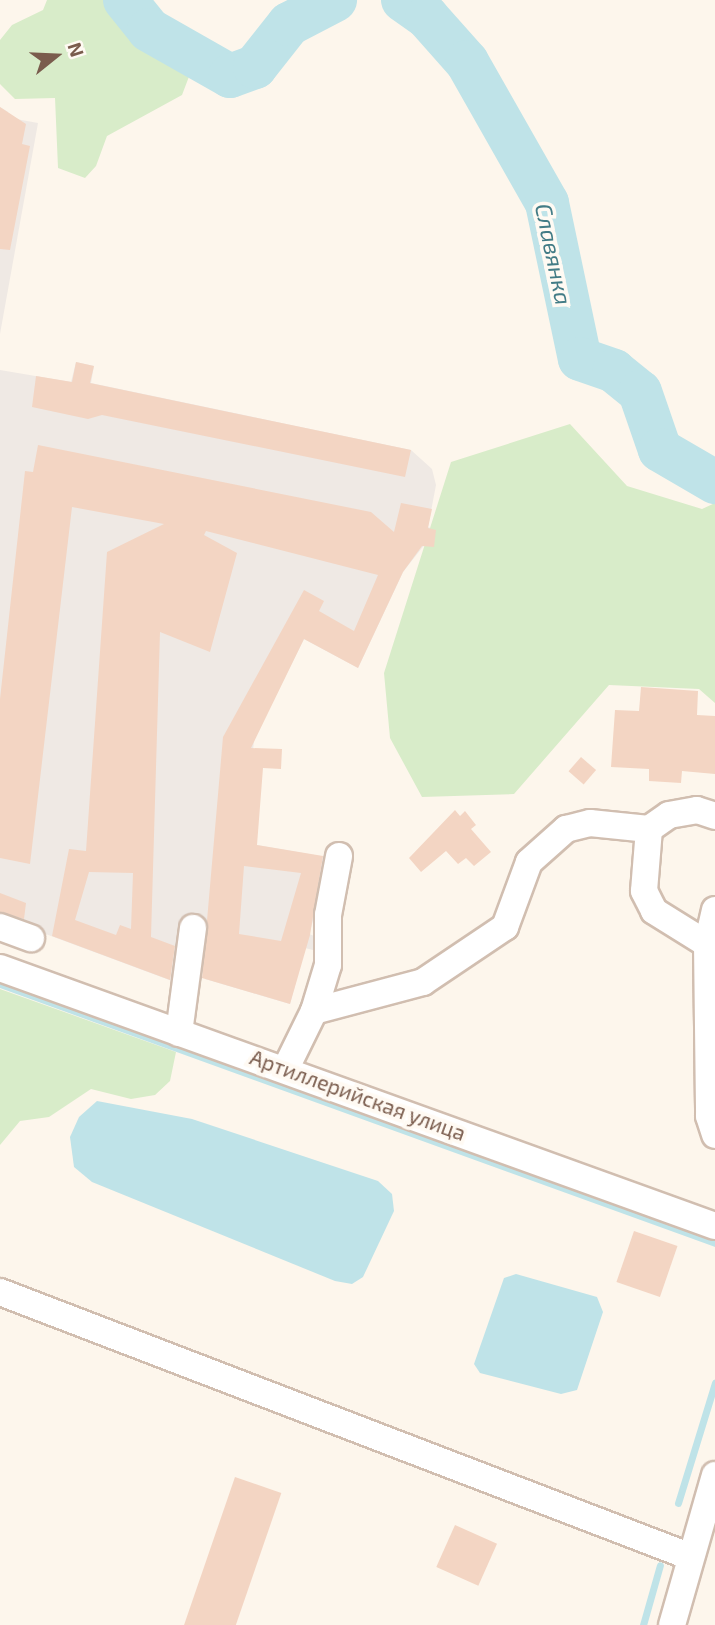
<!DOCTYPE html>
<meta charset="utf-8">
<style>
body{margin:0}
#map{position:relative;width:715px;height:1625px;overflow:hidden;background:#fdf6ec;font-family:"Exo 2",sans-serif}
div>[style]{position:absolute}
.industrial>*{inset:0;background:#efe9e4}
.green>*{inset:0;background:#d8ecc9}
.water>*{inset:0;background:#bfe3e8}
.stream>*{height:7px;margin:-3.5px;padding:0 3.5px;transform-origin:3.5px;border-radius:3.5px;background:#bfe3e8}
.river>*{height:44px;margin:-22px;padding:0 22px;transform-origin:22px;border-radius:22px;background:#bfe3e8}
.building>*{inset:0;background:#f3d5c3;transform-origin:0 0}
.roads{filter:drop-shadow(2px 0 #d1beb0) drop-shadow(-2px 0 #d1beb0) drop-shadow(0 2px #d1beb0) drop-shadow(0 -2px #d1beb0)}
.minor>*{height:26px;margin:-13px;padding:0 13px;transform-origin:13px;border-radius:13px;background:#fff}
span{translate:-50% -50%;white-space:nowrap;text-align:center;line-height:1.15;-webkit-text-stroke:7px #fffaf3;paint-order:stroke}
.street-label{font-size:21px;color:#7a5c4d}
.water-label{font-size:23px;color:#437c86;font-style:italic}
.north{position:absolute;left:21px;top:21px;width:70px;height:70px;-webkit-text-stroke:5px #fffaf3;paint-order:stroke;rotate:72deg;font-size:19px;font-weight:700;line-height:28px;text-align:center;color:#7a5c4d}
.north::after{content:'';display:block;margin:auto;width:24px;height:32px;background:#7a5c4d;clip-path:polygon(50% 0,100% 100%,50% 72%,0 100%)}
</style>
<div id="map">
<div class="industrial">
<i style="clip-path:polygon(0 107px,8px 112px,5px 117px,38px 123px,0 334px)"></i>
<i style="clip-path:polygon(76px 362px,94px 366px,91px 383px,411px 450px,432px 469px,436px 485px,428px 527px,436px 530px,403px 572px,358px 668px,304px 639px,254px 739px,246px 843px,332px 858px,309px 934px,317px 937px,313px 950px,305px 948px,290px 1004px,205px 979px,207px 969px,180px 963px,172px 981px,0 917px,0 370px,71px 382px)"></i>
</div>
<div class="green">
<i style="clip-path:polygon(47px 0,117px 0,132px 30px,190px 74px,182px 95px,107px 136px,96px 166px,85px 178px,58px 168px,55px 98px,15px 99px,0 84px,0 40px,12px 25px,43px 10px)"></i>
<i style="clip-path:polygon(570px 424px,627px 486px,702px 509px,715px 503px,715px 703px,699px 689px,609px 685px,514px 794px,422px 797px,390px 738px,384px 673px,451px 462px)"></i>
<i style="clip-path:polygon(0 989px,176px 1052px,170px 1081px,155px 1095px,131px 1099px,91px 1089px,49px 1117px,20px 1121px,0 1145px)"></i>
</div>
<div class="water">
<i style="clip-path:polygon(97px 1101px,192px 1119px,378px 1181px,392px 1194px,394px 1211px,363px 1277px,352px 1284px,335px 1281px,92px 1182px,74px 1167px,70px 1137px,79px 1117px)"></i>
<i style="clip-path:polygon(516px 1274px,597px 1297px,603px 1312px,577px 1390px,561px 1394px,480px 1373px,474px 1364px,504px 1278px)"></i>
</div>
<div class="stream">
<i style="left:0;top:984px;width:760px;rotate:19.91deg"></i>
<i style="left:678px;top:1503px;width:126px;rotate:-72.9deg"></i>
<i style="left:643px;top:1625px;width:62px;rotate:-74.2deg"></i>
</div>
<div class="river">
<i style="left:125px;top:0;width:38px;rotate:51deg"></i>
<i style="left:149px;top:30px;width:93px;rotate:29.6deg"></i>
<i style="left:230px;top:76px;width:27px;rotate:-20deg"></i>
<i style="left:255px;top:67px;width:55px;rotate:-51.7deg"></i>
<i style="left:289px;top:24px;width:52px;rotate:-27.6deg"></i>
<i style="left:403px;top:0;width:29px;rotate:35deg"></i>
<i style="left:427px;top:17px;width:60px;rotate:48.4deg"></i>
<i style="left:467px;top:62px;width:162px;rotate:60.4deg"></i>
<i style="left:547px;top:203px;width:159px;rotate:78.1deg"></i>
<i style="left:580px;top:359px;width:36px;rotate:19deg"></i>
<i style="left:614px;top:371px;width:33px;rotate:39deg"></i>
<i style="left:640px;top:392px;width:61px;rotate:71deg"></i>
<i style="left:660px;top:450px;width:64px;rotate:30.2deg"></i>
</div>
<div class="building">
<i style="clip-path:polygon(0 107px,26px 124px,22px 144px,30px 146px,10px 250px,0 249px)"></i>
<i style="clip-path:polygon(76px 362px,94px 366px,90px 383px,411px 450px,405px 477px,102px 415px,88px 419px,32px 407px,36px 376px,72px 382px)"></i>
<i style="clip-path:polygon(evenodd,38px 445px,371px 512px,394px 532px,401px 503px,432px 509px,428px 528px,436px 530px,434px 547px,422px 546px,403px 572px,358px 668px,304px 639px,251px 748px,282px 749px,281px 769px,263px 768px,257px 845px,323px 856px,310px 935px,290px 1004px,202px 978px,223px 737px,304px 590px,324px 601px,319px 611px,354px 631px,378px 575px,206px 531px,204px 535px,237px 553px,210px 652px,160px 632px,151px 937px,175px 946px,170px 980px,52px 936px,69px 849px,86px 851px,107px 552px,164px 524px,72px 507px,30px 864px,0 858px,0 699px,25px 471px,33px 472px,38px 445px,244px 866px,301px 873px,281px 941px,239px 934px,244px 866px,38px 445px,89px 872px,133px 873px,131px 929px,120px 925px,116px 935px,75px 920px,89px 872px)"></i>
<i style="clip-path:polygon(641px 687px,698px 691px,697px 715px,715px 716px,715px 774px,682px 771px,681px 783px,649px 781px,649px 769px,611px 767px,615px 710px,639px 711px)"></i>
<i style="left:581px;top:757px;width:20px;height:19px;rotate:41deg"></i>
<i style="clip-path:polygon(455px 810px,460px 816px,465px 811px,476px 825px,471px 829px,491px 852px,474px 866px,466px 858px,458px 864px,446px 851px,421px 872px,409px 858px)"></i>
<i style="clip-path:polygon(0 893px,26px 903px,24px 919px,0 912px)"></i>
<i style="left:634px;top:1231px;width:46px;height:54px;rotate:19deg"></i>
<i style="left:235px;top:1477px;width:49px;height:157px;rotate:19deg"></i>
<i style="left:455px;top:1525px;width:46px;height:46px;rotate:24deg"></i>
</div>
<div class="roads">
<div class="minor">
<i style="left:649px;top:829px;width:62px;rotate:94.6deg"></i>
<i style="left:644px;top:891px;width:22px;rotate:63deg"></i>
<i style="left:654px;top:911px;width:62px;rotate:31.9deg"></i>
<i style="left:715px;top:910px;width:35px;rotate:103deg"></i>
<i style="left:707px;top:944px;width:172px;rotate:89.3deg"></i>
<i style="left:709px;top:1116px;width:20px;rotate:72deg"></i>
<i style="left:0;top:927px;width:33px;rotate:20deg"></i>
<i style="left:0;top:968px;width:760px;rotate:19.84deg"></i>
<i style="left:314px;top:1011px;width:48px;rotate:-73.1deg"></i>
<i style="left:328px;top:965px;width:50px;rotate:-90deg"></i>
<i style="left:328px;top:915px;width:60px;rotate:-79.4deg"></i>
<i style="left:179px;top:1033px;width:106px;rotate:-82.4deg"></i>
<i style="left:286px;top:1068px;width:64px;rotate:-63.8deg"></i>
<i style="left:314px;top:1011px;width:113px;rotate:-14.9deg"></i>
<i style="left:423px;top:982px;width:99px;rotate:-33.9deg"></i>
<i style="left:505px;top:927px;width:69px;rotate:-69.7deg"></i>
<i style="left:529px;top:862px;width:50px;rotate:-41.7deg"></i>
<i style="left:566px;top:829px;width:25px;rotate:-14deg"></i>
<i style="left:590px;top:823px;width:59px;rotate:5.8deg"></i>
<i style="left:649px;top:829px;width:24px;rotate:-35deg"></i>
<i style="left:669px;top:815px;width:28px;rotate:-10deg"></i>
<i style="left:697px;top:810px;width:19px;rotate:18deg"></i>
<i style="left:0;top:1292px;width:740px;rotate:20.98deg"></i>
<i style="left:672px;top:1625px;width:156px;rotate:-74deg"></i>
</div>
</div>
<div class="street-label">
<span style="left:358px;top:1095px;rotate:20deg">Артиллерийская улица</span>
</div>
<div class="water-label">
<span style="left:554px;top:254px;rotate:78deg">Славянка</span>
</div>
<div class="north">N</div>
</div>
